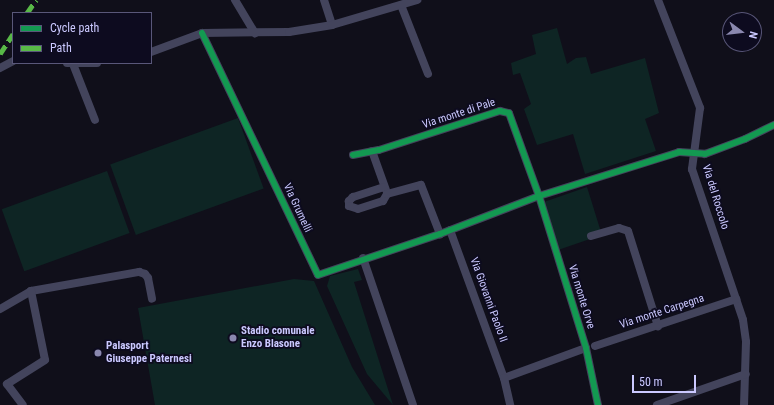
<!DOCTYPE html>
<style>
body{margin:0}
#map{position:relative;width:774px;height:405px;overflow:hidden;background:#100f1a;font-family:"Roboto Condensed",sans-serif}
div>[style]{position:absolute}
.green>*{inset:0;background:#0e2524;transform-origin:0 0}
.minor>*{height:8px;margin:-4px;padding:0 4px;transform-origin:4px;border-radius:4px;background:#43445c}
.quiet>*{height:5px;margin-top:-2.5px;transform-origin:0;background:repeating-linear-gradient(90deg,#58b947 0 10px,transparent 0 15px)}
.cycleway>*{height:6px;margin:-3px;padding:0 3px;transform-origin:3px;border-radius:3px;background:#139951}
.dots>*{width:11px;height:11px;translate:-50% -50%;box-sizing:border-box;border:2px solid #0d0b1f;border-radius:50%}
span{translate:-50% -50%;white-space:nowrap;text-align:center;line-height:1.15;-webkit-text-stroke:3.5px #0d0b1f;paint-order:stroke}
.street-label{font-size:11px;color:#cbc9ff}
.poi-label{font-size:11px;color:#cbc9ff;font-weight:700}
.left{translate:0 -50%;text-align:left}
.legend{position:absolute;left:12px;top:12px;width:140px;height:52px;box-sizing:border-box;background:#0d0b1f;border:1px solid #595779;margin:0;padding:5px 7px;list-style:none;font-size:12px;color:#cbc9ff}
.legend li{display:flex;align-items:center;gap:8px;height:20px}
.legend b{width:20px;border:1px solid #595779}
.north{position:absolute;left:722px;top:12px;width:40px;height:40px;box-sizing:border-box;background:#0d0b1f;border:1px solid #595779;border-radius:50%;rotate:105deg;font-size:11px;font-weight:700;line-height:16px;text-align:center;color:#cbc9ff}
.north::after{content:'';display:block;margin:auto;width:14px;height:18px;background:#8a88af;clip-path:polygon(50% 0,100% 100%,50% 72%,0 100%)}
.scale{position:absolute;left:632px;top:375px;width:64px;height:18px;box-sizing:border-box;border:2px solid #cbc9ff;border-top:0;padding-left:5px;font-size:12px;line-height:14px;white-space:nowrap;color:#cbc9ff;-webkit-text-stroke:3px #0d0b1f;paint-order:stroke}
</style>
<div id="map">
<div class="green">
<i style="clip-path:polygon(557px 28px,567px 64px,576px 58px,586px 57px,591px 74px,645px 58px,659px 113px,645px 119px,656px 151px,585px 174px,573px 134px,537px 145px,524px 109px,531px 104px,520px 73px,513px 75px,511px 63px,536px 54px,532px 35px)"></i>
<i style="left:238px;top:118px;width:75px;height:136px;rotate:70deg"></i>
<i style="left:107px;top:171px;width:66px;height:112px;rotate:70deg"></i>
<i style="clip-path:polygon(587px 187px,601px 232px,590px 239px,558px 250px,544px 202px)"></i>
<i style="clip-path:polygon(358px 269px,362px 280px,354px 282px,393px 405px,367px 374px,327px 286px,330px 276px)"></i>
<i style="clip-path:polygon(294px 279px,314px 281px,352px 367px,375px 405px,155px 405px,138px 308px)"></i>
</div>
<div class="minor">
<i style="left:235px;top:0;width:39px;rotate:59deg"></i>
<i style="left:324px;top:0;width:26px;rotate:72deg"></i>
<i style="left:658px;top:0;width:116px;rotate:68.7deg"></i>
<i style="left:700px;top:108px;width:62px;rotate:97.5deg"></i>
<i style="left:692px;top:169px;width:159px;rotate:71.3deg"></i>
<i style="left:743px;top:320px;width:22px;rotate:82deg"></i>
<i style="left:746px;top:342px;width:63px;rotate:91.8deg"></i>
<i style="left:401px;top:5px;width:74px;rotate:68.6deg"></i>
<i style="left:202px;top:33px;width:268px;rotate:64.4deg"></i>
<i style="left:318px;top:275px;width:129px;rotate:-18.6deg"></i>
<i style="left:440px;top:234px;width:106px;rotate:-21deg"></i>
<i style="left:539px;top:196px;width:147px;rotate:-17.4deg"></i>
<i style="left:679px;top:152px;width:26px;rotate:4deg"></i>
<i style="left:705px;top:154px;width:43px;rotate:-20.6deg"></i>
<i style="left:745px;top:139px;width:32px;rotate:-26deg"></i>
<i style="left:151px;top:52px;width:54px;rotate:-20.4deg"></i>
<i style="left:202px;top:33px;width:87px;rotate:-0.7deg"></i>
<i style="left:289px;top:32px;width:44px;rotate:-9.2deg"></i>
<i style="left:332px;top:25px;width:89px;rotate:-16.4deg"></i>
<i style="left:67px;top:63px;width:30px"></i>
<i style="left:73px;top:64px;width:60px;rotate:68.6deg"></i>
<i style="left:0;top:68px;width:15px;rotate:-28deg"></i>
<i style="left:372px;top:151px;width:41px;rotate:70.3deg"></i>
<i style="left:353px;top:155px;width:26px;rotate:-11deg"></i>
<i style="left:379px;top:150px;width:127px;rotate:-17.9deg"></i>
<i style="left:500px;top:111px;width:9px;rotate:13deg"></i>
<i style="left:509px;top:113px;width:88px;rotate:70.1deg"></i>
<i style="left:539px;top:196px;width:159px;rotate:72.8deg"></i>
<i style="left:586px;top:348px;width:58px;rotate:78.1deg"></i>
<i style="left:384px;top:187px;width:33px;rotate:162deg"></i>
<i style="left:353px;top:197px;width:6px;rotate:135deg"></i>
<i style="left:349px;top:201px;width:5px;rotate:90deg"></i>
<i style="left:349px;top:206px;width:9px;rotate:18deg"></i>
<i style="left:358px;top:209px;width:26px;rotate:-18deg"></i>
<i style="left:383px;top:201px;width:8px;rotate:-60deg"></i>
<i style="left:387px;top:194px;width:35px;rotate:-15deg"></i>
<i style="left:421px;top:185px;width:53px;rotate:68.8deg"></i>
<i style="left:450px;top:230px;width:158px;rotate:70deg"></i>
<i style="left:504px;top:378px;width:87px;rotate:-20.1deg"></i>
<i style="left:591px;top:236px;width:29px;rotate:-16deg"></i>
<i style="left:619px;top:228px;width:9px;rotate:18deg"></i>
<i style="left:628px;top:231px;width:100px;rotate:72.5deg"></i>
<i style="left:363px;top:258px;width:155px;rotate:71.2deg"></i>
<i style="left:31px;top:291px;width:110px;rotate:-10deg"></i>
<i style="left:139px;top:272px;width:6px;rotate:18deg"></i>
<i style="left:145px;top:274px;width:5px;rotate:53deg"></i>
<i style="left:148px;top:278px;width:21px;rotate:79deg"></i>
<i style="left:0;top:309px;width:36px;rotate:-30deg"></i>
<i style="left:31px;top:291px;width:70px;rotate:78.5deg"></i>
<i style="left:45px;top:360px;width:45px;rotate:147.7deg"></i>
<i style="left:7px;top:384px;width:26px;rotate:53deg"></i>
<i style="left:595px;top:346px;width:149px;rotate:-18.4deg"></i>
<i style="left:504px;top:378px;width:28px;rotate:77deg"></i>
<i style="left:657px;top:405px;width:94px;rotate:-19.2deg"></i>
</div>
<div class="quiet">
<i style="left:27px;top:13px;width:16px;rotate:-55deg"></i>
<i style="left:0;top:54px;width:24px;rotate:-57deg"></i>
</div>
<div class="cycleway">
<i style="left:202px;top:33px;width:268px;rotate:64.4deg"></i>
<i style="left:318px;top:275px;width:129px;rotate:-18.6deg"></i>
<i style="left:440px;top:234px;width:106px;rotate:-21deg"></i>
<i style="left:539px;top:196px;width:147px;rotate:-17.4deg"></i>
<i style="left:679px;top:152px;width:26px;rotate:4deg"></i>
<i style="left:705px;top:154px;width:43px;rotate:-20.6deg"></i>
<i style="left:745px;top:139px;width:32px;rotate:-26deg"></i>
<i style="left:353px;top:155px;width:26px;rotate:-11deg"></i>
<i style="left:379px;top:150px;width:127px;rotate:-17.9deg"></i>
<i style="left:500px;top:111px;width:9px;rotate:13deg"></i>
<i style="left:509px;top:113px;width:88px;rotate:70.1deg"></i>
<i style="left:539px;top:196px;width:159px;rotate:72.8deg"></i>
<i style="left:586px;top:348px;width:58px;rotate:78.1deg"></i>
</div>
<div class="dots">
<i style="left:233px;top:338px;background:#8a88af"></i>
<i style="left:98px;top:353px;background:#8a88af"></i>
</div>
<div class="street-label">
<span style="left:459px;top:114px;rotate:-18deg">Via monte di Pale</span>
<span style="left:715px;top:197px;rotate:73deg">Via del Roccolo</span>
<span style="left:297px;top:208px;rotate:65deg">Via Grumelli</span>
<span style="left:581px;top:297px;rotate:73deg">Via monte Orve</span>
<span style="left:488px;top:300px;rotate:70deg">Via Giovanni Paolo II</span>
<span style="left:662px;top:312px;rotate:-18deg">Via monte Carpegna</span>
</div>
<div class="poi-label">
<span class="left" style="left:241px;top:338px">Stadio comunale<br>Enzo Blasone</span>
<span class="left" style="left:106px;top:353px">Palasport<br>Giuseppe Paternesi</span>
</div>
<ul class="legend">
<li><b style="height:5px;background:#139951"></b>Cycle path</li>
<li><b style="height:5px;background:#58b947"></b>Path</li>
</ul>
<div class="north">N</div>
<div class="scale">50 m</div>
</div>
